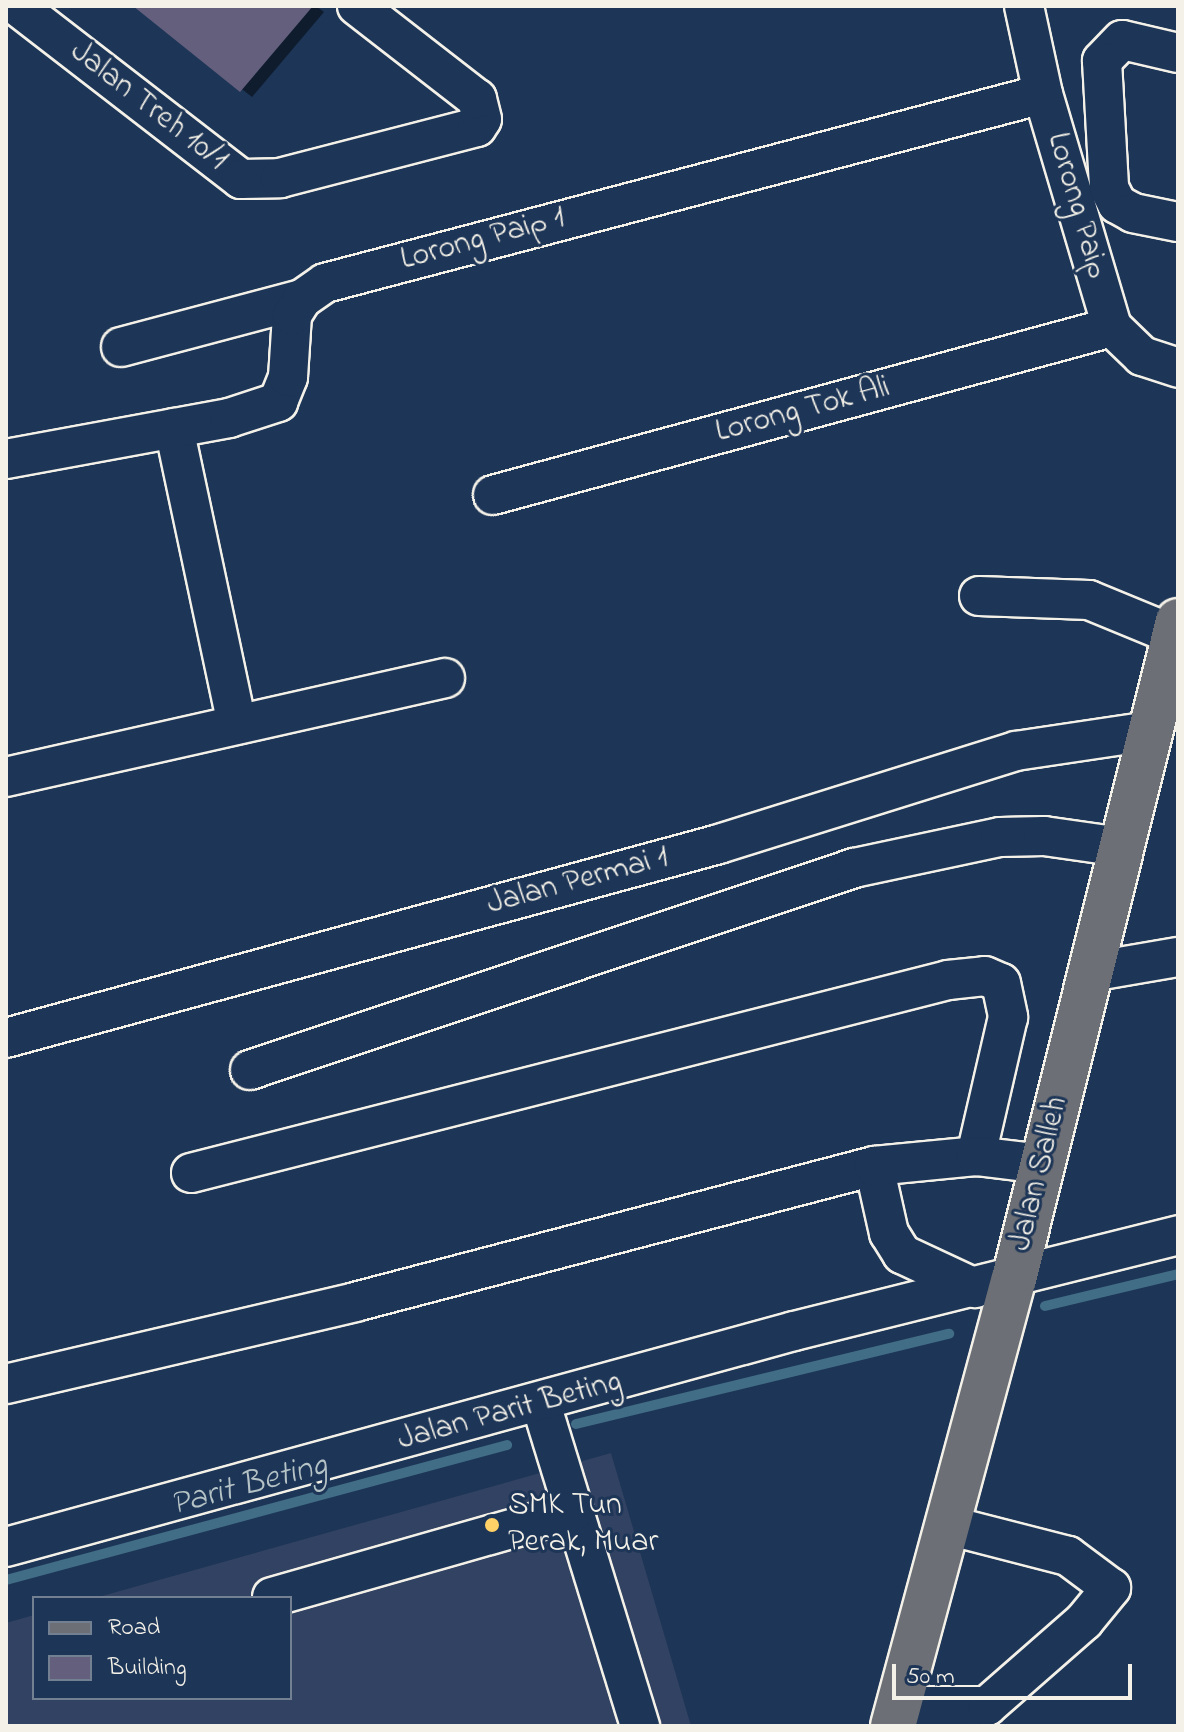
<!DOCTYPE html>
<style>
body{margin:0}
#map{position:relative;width:1184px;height:1732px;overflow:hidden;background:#1d3557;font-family:"Indie Flower",sans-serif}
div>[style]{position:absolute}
.built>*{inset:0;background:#324262}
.shadow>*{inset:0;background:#0007}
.stream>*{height:10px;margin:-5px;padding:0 5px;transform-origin:5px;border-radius:5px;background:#416d86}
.building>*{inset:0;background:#635f7d}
.roads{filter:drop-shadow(2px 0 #f4f1e8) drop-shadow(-2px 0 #f4f1e8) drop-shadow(0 2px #f4f1e8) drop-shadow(0 -2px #f4f1e8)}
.minor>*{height:38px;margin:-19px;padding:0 19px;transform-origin:19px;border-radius:19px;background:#1d3557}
.major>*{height:44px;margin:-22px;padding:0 22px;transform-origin:22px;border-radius:22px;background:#6c6f75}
.dots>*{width:22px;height:22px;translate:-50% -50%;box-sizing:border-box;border:4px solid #1d3557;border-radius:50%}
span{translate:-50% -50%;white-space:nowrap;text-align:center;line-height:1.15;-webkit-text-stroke:6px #1d3557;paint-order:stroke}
.street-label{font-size:32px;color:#f4f1e8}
.poi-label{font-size:32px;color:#f4f1e8}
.left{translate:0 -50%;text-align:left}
.water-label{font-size:34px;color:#b5c3c6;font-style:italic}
.frame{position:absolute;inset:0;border:8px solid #f4f1e8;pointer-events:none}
.legend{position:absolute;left:32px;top:1596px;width:260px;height:104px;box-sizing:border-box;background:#1d3557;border:2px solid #738091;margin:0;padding:10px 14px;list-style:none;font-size:24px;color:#f4f1e8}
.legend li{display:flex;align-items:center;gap:16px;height:40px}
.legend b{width:40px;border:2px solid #738091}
.scale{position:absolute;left:892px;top:1664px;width:240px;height:36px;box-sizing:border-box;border:4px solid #f4f1e8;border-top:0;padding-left:10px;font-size:24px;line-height:28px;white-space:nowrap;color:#f4f1e8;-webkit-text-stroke:6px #1d3557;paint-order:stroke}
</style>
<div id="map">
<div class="built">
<i style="clip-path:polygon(611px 1453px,691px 1726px,6px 1726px,6px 1623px,34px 1615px,34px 1698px,290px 1698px,290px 1598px,95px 1598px)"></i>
</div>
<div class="shadow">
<i style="clip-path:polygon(136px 6px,316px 6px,324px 12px,252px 97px)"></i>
</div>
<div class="stream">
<i style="left:1045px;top:1306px;width:137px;rotate:-13.5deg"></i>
<i style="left:576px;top:1424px;width:384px;rotate:-13.6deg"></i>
<i style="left:6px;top:1580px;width:519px;rotate:-15.08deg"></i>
</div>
<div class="building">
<i style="clip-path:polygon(133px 6px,313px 6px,240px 92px)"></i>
</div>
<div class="roads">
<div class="minor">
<i style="left:17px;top:6px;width:283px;rotate:37.7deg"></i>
<i style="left:241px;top:179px;width:39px;rotate:-1deg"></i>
<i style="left:280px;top:178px;width:203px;rotate:-14.5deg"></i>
<i style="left:477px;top:127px;width:9px;rotate:-58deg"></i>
<i style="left:482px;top:119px;width:21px;rotate:-104deg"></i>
<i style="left:477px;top:99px;width:152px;rotate:-142.2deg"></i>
<i style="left:1024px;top:6px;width:90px;rotate:77.8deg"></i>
<i style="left:1043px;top:94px;width:243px;rotate:73.5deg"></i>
<i style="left:1112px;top:327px;width:42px;rotate:44deg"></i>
<i style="left:1142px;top:356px;width:38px;rotate:18deg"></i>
<i style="left:1178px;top:53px;width:57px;rotate:-166.9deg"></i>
<i style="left:1122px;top:40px;width:29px;rotate:134deg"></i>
<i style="left:1102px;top:61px;width:127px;rotate:86.8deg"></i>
<i style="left:1109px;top:188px;width:18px;rotate:63deg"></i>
<i style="left:1117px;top:204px;width:18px;rotate:29deg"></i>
<i style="left:1133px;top:213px;width:46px;rotate:11.3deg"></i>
<i style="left:121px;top:347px;width:187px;rotate:-14.9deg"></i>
<i style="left:174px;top:428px;width:303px;rotate:78deg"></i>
<i style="left:6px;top:459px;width:227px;rotate:-10.4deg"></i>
<i style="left:229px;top:418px;width:52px;rotate:-18.1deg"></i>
<i style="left:278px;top:402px;width:27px;rotate:-68deg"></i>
<i style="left:288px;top:377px;width:62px;rotate:-86.3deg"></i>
<i style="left:292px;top:315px;width:19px;rotate:-58deg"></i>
<i style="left:302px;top:299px;width:28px;rotate:-35deg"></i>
<i style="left:325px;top:283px;width:742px;rotate:-14.75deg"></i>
<i style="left:493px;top:495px;width:641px;rotate:-15.18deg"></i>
<i style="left:979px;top:596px;width:110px;rotate:2.1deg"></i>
<i style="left:1089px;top:600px;width:92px;rotate:22.4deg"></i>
<i style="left:6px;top:777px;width:450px;rotate:-12.7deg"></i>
<i style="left:1090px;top:972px;width:89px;rotate:-9.7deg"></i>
<i style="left:6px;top:1038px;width:739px;rotate:-15.22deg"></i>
<i style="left:719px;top:844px;width:311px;rotate:-17.4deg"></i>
<i style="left:1016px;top:751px;width:135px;rotate:-8.5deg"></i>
<i style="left:250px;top:1070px;width:637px;rotate:-18.49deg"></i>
<i style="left:854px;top:868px;width:149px;rotate:-12deg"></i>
<i style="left:1000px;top:837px;width:44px;rotate:-1.3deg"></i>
<i style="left:1044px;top:836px;width:78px;rotate:8.1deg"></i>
<i style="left:874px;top:1166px;width:69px;rotate:77.4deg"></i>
<i style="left:889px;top:1233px;width:25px;rotate:58deg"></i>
<i style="left:902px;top:1254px;width:81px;rotate:25deg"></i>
<i style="left:191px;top:1173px;width:781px;rotate:-14.3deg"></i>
<i style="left:948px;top:980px;width:37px;rotate:-6deg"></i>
<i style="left:985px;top:976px;width:17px;rotate:24deg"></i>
<i style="left:1001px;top:983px;width:35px;rotate:78deg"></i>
<i style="left:1008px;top:1017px;width:143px;rotate:103deg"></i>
<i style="left:6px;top:1384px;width:359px;rotate:-13.2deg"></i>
<i style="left:355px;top:1302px;width:537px;rotate:-14.68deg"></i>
<i style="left:874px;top:1166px;width:102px;rotate:-5.6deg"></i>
<i style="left:976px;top:1156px;width:66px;rotate:6.9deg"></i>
<i style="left:541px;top:1404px;width:337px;rotate:72.9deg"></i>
<i style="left:6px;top:1547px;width:817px;rotate:-15.33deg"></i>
<i style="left:794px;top:1331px;width:396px;rotate:-14deg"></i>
<i style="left:272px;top:1597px;width:314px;rotate:-15.9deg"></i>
<i style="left:898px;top:1706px;width:89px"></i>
<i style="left:987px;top:1706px;width:129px;rotate:-41.2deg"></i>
<i style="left:1084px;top:1621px;width:43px;rotate:-50.7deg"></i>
<i style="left:1111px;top:1588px;width:54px;rotate:-143.3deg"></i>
<i style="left:1068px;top:1556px;width:125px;rotate:-165.6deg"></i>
</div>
<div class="major">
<i style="left:893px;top:1726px;width:463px;rotate:-74.9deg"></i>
<i style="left:1014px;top:1279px;width:678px;rotate:-76deg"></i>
</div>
</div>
<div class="dots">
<i style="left:492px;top:1525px;background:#ffd166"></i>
</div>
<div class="street-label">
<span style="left:148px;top:107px;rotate:38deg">Jalan Treh 10/1</span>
<span style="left:1076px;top:206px;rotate:74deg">Lorong Paip</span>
<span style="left:483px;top:240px;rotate:-15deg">Lorong Paip 1</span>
<span style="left:803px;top:411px;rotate:-15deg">Lorong Tok Ali</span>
<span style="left:578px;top:882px;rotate:-15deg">Jalan Permai 1</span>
<span style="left:1040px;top:1174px;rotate:-76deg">Jalan Salleh</span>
<span style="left:510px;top:1412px;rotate:-15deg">Jalan Parit Beting</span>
</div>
<div class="poi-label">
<span class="left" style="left:508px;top:1525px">SMK Tun<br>Perak, Muar</span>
</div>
<div class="water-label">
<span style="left:249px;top:1486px;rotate:-15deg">Parit Beting</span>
</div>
<div class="frame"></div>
<ul class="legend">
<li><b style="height:10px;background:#6c6f75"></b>Road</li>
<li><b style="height:22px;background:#635f7d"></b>Building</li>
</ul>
<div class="scale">50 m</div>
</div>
